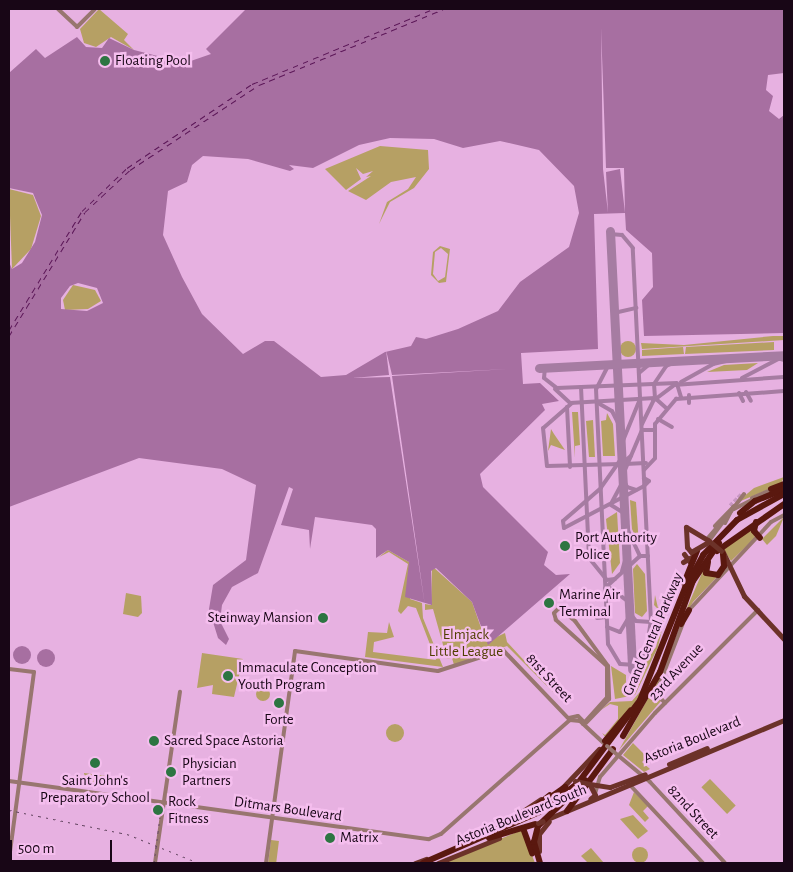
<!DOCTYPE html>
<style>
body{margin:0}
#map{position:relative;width:793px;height:872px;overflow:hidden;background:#e7b1e1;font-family:"Alegreya Sans",sans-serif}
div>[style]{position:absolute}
.green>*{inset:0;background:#b6a064;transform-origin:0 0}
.round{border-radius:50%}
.water>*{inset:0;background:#a76fa1}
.pier>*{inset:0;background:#e7b1e1}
.ferry>*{height:1px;margin-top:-0.5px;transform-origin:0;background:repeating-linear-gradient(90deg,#5c1758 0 6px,transparent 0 11px)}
.taxiway>*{height:4px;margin:-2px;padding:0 2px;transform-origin:2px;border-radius:2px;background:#a67ca2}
.runway>*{height:9px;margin:-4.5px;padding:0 4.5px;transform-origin:4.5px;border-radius:4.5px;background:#a67ca2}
.minor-tunnel>*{height:4px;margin-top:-2px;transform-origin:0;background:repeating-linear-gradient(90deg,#c897c3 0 4px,transparent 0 6px)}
.minor>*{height:4px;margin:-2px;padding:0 2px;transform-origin:2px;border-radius:2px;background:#98766f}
.major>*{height:5px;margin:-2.5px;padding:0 2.5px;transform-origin:2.5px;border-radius:2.5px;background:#6c3229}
.highway>*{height:6px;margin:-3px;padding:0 3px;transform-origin:3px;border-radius:3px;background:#5a180f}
.rail>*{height:1px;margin-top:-0.5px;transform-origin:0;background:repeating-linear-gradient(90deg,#664763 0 2.5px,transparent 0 7.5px)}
.minor-bridge>*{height:4px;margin:-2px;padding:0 2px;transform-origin:2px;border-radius:2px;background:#98766f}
.major-bridge>*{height:5px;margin:-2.5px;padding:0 2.5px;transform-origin:2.5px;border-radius:2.5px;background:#6c3229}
.dots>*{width:14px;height:14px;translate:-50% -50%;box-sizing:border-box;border:2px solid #f5beee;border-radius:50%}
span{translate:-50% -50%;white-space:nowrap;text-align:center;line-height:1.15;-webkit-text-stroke:5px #f5beee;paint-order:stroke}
.poi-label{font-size:15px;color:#180616}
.left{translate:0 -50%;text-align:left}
.right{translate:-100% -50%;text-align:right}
.park-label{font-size:15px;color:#503e00}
.street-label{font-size:15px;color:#180616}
.frame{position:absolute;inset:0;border:10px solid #180616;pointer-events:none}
.scale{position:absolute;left:10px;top:840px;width:102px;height:22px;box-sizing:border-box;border:2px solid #180616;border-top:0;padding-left:6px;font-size:15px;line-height:18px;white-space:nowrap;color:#180616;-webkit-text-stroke:4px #f5beee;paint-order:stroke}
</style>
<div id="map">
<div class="green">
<i style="clip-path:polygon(99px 9px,128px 34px,124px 40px,134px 50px,111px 37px,96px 47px,84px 43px,80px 29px)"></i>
<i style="clip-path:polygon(380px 146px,428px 150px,429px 169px,414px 188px,390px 202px,379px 224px,387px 202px,408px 189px,416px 177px,391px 182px,366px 200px,348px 191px,371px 176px,366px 177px,373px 171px,363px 174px,356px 168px,361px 179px,346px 190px,325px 169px)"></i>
<i style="clip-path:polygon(9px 189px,33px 195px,41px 216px,31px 249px,12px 269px)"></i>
<i style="clip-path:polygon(evenodd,440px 246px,450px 249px,446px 282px,439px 283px,431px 275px,433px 252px,440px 246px,441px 248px,448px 254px,445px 277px,438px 281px,433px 274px,435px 252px,441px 248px)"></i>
<i style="clip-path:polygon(73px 285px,95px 290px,101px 301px,88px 309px,65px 310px,63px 300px)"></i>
<i style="clip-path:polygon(773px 336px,784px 336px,784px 340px,642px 349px,641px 343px,684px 345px)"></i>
<i class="round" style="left:620px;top:341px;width:16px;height:16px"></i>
<i style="clip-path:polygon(774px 342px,774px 350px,685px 354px,686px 347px)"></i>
<i style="clip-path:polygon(683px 347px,684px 354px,642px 356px,642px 350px)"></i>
<i style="clip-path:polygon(758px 363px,747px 370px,707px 372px,724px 365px)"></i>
<i style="clip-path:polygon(572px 412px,578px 412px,580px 445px,575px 446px,575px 458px)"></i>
<i style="clip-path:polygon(607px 413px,613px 424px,615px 456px,603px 456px,601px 421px,606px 420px)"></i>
<i style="clip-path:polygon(593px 420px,595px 457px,589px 457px,586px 421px)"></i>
<i style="clip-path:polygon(551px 429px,554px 434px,565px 450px,551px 445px,548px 451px)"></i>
<i style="clip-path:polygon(784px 477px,781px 484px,736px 503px,754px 488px)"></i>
<i style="clip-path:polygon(630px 500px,636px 502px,639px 545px,632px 529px)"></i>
<i style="clip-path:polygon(617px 512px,620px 563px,612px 574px,606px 519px)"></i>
<i style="clip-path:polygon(784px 517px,776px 536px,767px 545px,762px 539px)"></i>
<i style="clip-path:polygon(753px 524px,755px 538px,731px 561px,724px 550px,729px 541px)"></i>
<i style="clip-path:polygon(388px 550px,409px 562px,410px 599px,422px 603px,423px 618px,443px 667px,365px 657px,368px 632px,387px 633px,389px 622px,394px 637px,374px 642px,373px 652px,436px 660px,416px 608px,408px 606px,401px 614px,398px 611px,408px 564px,389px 552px,379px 557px)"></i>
<i style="clip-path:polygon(637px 564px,645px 574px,647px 611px,642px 617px,635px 613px,633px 569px)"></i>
<i style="clip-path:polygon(432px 566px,472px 602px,486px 642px,505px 633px,507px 642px,554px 693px,507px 646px,454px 665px,452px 658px,447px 659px,433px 609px,425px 610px,425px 604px,431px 605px)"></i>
<i style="clip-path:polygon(705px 566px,708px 576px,718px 576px,693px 602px,680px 624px)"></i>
<i style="clip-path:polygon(126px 593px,141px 596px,142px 613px,138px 617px,123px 614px)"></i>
<i style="clip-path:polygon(655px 595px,658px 608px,664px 604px,667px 608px,658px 647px,635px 695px,615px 699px,611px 666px,626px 675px,626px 689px,638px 688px,639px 670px,656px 647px,665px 610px,657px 608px,654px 605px)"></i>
<i style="clip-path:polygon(202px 653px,243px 659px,234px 697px,212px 694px,213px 685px,197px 688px)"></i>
<i style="clip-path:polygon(665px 668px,656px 696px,661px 701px,619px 750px)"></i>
<i style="clip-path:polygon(645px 686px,633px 706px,606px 738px,602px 733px,605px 735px,618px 719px,618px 706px,610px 704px,601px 710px,610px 702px,632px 701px)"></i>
<i class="round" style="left:256px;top:687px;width:14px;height:14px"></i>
<i class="round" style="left:386px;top:724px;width:18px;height:18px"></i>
<i style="clip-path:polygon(633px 743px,647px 757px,642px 762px,650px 769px,644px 772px,623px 755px)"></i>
<i style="clip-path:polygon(84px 774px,84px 773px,107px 776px,100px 784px,90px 782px)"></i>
<i style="left:710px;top:779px;width:37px;height:12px;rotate:46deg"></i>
<i style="clip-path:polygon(634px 792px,648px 806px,643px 811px,649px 818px,645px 822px,629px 805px)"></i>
<i style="clip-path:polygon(633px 815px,648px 831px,638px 839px,620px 819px)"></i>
<i style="clip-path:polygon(522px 830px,535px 863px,441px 863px,500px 839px)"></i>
<i style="left:271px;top:840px;width:8px;height:23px;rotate:7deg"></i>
<i class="round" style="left:632px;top:847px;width:16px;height:16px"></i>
<i style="clip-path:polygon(591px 848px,604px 863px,588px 863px,581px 856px)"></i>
</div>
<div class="water">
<i style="clip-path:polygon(evenodd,246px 9px,784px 9px,784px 73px,768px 75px,766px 90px,773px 96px,769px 111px,779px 119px,784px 115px,784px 333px,644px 336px,642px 300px,653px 287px,652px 253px,626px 230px,625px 213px,594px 214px,598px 349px,521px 353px,523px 384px,540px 383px,559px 401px,542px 404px,545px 410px,480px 474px,483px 487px,548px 552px,544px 565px,556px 575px,570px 574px,488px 645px,472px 602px,436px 568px,431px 571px,432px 605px,405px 597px,409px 562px,388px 550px,376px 558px,376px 529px,372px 525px,315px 517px,310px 549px,309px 530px,281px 525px,293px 489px,289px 487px,258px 573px,232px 587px,222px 605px,220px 621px,229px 639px,226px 645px,218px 638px,209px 609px,213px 585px,246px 560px,256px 485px,222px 469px,139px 458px,9px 507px,9px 262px,12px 269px,22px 263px,35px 242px,42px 215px,33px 193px,9px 188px,9px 73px,36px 49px,45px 58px,77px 37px,86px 47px,102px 48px,109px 38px,134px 50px,185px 63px,211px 54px,206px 49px,246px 9px,390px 138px,434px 139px,463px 148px,500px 141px,539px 150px,574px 186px,579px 213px,569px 247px,520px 282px,498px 311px,458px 329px,426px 339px,416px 337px,411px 346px,385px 352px,346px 375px,321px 377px,274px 341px,265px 341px,243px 354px,202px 314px,182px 277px,163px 235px,168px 191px,187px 182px,192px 165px,203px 156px,248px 159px,290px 171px,294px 169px,289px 165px,313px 168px,359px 145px,390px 138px,246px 9px,78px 283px,97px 288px,103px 303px,87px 311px,61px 309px,61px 298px,70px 286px,78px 283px)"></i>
<i class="round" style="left:13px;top:646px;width:18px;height:18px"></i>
<i class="round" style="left:37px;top:649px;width:18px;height:18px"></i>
</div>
<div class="pier">
<i style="clip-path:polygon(601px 27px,606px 168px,624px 168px,625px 213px,620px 169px,606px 172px,608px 213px,603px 169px)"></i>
<i style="clip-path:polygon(386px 350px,392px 375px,508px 369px,392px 376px,425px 606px,390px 377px,352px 378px,389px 375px)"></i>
</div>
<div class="ferry">
<i style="left:9px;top:330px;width:140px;rotate:-58.5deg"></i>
<i style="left:82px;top:211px;width:62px;rotate:-43.7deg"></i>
<i style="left:127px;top:168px;width:151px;rotate:-33.9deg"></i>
<i style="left:252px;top:84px;width:196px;rotate:-22.5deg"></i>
<i style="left:9px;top:336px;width:145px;rotate:-58.5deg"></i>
<i style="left:85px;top:212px;width:62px;rotate:-43deg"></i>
<i style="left:130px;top:170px;width:154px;rotate:-33.4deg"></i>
<i style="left:259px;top:85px;width:199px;rotate:-22.4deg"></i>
</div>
<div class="taxiway">
<i style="left:614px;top:313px;width:23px;rotate:-13deg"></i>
<i style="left:769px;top:356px;width:16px;rotate:15deg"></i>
<i style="left:609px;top:364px;width:28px;rotate:117deg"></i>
<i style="left:596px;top:389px;width:255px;rotate:87.3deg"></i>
<i style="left:608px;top:644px;width:23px;rotate:59deg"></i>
<i style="left:620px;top:664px;width:16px;rotate:4deg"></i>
<i style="left:636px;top:665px;width:16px;rotate:-52deg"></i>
<i style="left:646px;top:652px;width:30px;rotate:-81deg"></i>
<i style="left:651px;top:622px;width:374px;rotate:-92.8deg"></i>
<i style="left:633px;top:248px;width:17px;rotate:-130deg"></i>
<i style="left:622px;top:235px;width:12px;rotate:-175deg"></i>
<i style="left:545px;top:367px;width:11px;rotate:95deg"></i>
<i style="left:544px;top:378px;width:16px;rotate:38deg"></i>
<i style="left:557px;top:388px;width:120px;rotate:-2.4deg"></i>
<i style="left:639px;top:373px;width:17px;rotate:-40deg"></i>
<i style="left:742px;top:378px;width:47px;rotate:-27.6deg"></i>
<i style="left:681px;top:382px;width:37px;rotate:-29deg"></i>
<i style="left:713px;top:364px;width:32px;rotate:-13deg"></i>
<i style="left:677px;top:384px;width:14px;rotate:73deg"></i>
<i style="left:581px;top:387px;width:171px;rotate:87.3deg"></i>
<i style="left:589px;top:558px;width:28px;rotate:51deg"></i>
<i style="left:607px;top:580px;width:8px;rotate:-7deg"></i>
<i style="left:555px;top:389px;width:21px;rotate:43deg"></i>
<i style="left:570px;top:403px;width:85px;rotate:-3.4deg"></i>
<i style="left:655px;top:398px;width:15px;rotate:42deg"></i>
<i style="left:746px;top:392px;width:10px;rotate:61deg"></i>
<i style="left:739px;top:393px;width:9px;rotate:63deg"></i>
<i style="left:655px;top:398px;width:14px;rotate:-94deg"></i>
<i style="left:654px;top:384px;width:22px;rotate:-56deg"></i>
<i style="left:666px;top:366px;width:13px;rotate:-23deg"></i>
<i style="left:572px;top:403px;width:38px;rotate:139deg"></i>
<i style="left:543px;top:428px;width:38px;rotate:84deg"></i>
<i style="left:547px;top:466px;width:74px;rotate:-1.5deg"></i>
<i style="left:621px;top:464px;width:13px;rotate:-39deg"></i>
<i style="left:598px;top:403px;width:16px;rotate:30deg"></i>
<i style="left:612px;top:411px;width:16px;rotate:63deg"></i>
<i style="left:689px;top:403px;width:8px;rotate:-90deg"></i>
<i style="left:567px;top:407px;width:60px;rotate:87.1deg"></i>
<i style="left:658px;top:419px;width:16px;rotate:30deg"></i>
<i style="left:642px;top:424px;width:25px;rotate:-64deg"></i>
<i style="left:653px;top:401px;width:26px;rotate:-37deg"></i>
<i style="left:674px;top:385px;width:110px;rotate:-4.2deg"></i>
<i style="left:620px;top:448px;width:53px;rotate:-67.8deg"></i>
<i style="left:621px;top:459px;width:35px;rotate:125deg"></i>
<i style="left:601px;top:488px;width:50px;rotate:139deg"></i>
<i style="left:563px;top:521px;width:7px;rotate:82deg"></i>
<i style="left:564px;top:528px;width:90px;rotate:-27.7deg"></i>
<i style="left:644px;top:486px;width:7px;rotate:-45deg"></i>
<i style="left:649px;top:481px;width:6px;rotate:-149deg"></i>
<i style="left:625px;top:464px;width:21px;rotate:-3deg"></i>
<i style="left:644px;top:470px;width:16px;rotate:-47deg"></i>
<i style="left:655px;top:458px;width:34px;rotate:-90deg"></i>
<i style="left:655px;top:424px;width:33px;rotate:-50deg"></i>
<i style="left:676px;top:399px;width:108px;rotate:-4.2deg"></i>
<i style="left:636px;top:490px;width:9px;rotate:-162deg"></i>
<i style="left:627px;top:487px;width:11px;rotate:-117deg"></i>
<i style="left:622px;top:477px;width:51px;rotate:-66.9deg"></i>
<i style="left:642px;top:430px;width:12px"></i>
<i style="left:612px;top:502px;width:21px;rotate:-62deg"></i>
<i style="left:611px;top:505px;width:15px;rotate:32deg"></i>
<i style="left:624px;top:522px;width:38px;rotate:65deg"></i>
<i style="left:622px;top:571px;width:15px;rotate:-74deg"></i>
<i style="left:607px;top:586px;width:26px;rotate:36deg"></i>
<i style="left:605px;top:588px;width:47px;rotate:-42.4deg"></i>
<i style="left:640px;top:556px;width:8px"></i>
<i style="left:629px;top:612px;width:11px;rotate:52deg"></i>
<i style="left:636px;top:621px;width:15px;rotate:4deg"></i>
<i style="left:597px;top:618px;width:9px;rotate:-6deg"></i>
<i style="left:607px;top:627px;width:14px;rotate:21deg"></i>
<i style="left:620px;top:632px;width:17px;rotate:-59deg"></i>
<i style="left:631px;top:661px;width:11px;rotate:-15deg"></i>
</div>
<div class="runway">
<i style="left:610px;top:231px;width:439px;rotate:87.1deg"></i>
<i style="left:539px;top:368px;width:245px;rotate:-3deg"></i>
</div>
<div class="minor-tunnel">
<i style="left:730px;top:506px;width:18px;rotate:-45deg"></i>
</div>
<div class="minor">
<i style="left:58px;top:9px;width:26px;rotate:43deg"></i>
<i style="left:77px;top:27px;width:25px;rotate:-45deg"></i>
<i style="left:752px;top:498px;width:23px;rotate:-23deg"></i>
<i style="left:734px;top:509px;width:22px;rotate:-27deg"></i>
<i style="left:715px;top:526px;width:28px;rotate:-46deg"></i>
<i style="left:707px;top:539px;width:18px;rotate:-49deg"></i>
<i style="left:689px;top:610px;width:120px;rotate:-47deg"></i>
<i style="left:771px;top:522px;width:15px;rotate:-28deg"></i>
<i style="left:503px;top:650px;width:97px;rotate:46.3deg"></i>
<i style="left:9px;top:669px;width:25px;rotate:7deg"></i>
<i style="left:34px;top:672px;width:190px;rotate:97.6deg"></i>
<i style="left:665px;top:703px;width:13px;rotate:-132deg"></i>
<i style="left:656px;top:693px;width:75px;rotate:-68.9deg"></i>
<i style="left:569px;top:718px;width:9px;rotate:-13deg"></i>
<i style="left:578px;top:716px;width:8px;rotate:45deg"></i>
<i style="left:583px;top:724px;width:36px;rotate:-48deg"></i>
<i style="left:607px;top:697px;width:31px;rotate:-90deg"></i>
<i style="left:607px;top:666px;width:69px;rotate:-138deg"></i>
<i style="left:556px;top:620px;width:7px;rotate:-106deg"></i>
<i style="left:554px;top:613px;width:7px;rotate:-45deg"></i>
<i style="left:559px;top:608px;width:21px;rotate:39deg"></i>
<i style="left:575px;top:621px;width:56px;rotate:53.7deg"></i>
<i style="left:608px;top:666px;width:33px;rotate:88deg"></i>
<i style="left:609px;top:699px;width:33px;rotate:134deg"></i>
<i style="left:614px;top:752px;width:47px;rotate:39.8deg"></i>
<i style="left:650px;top:782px;width:110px;rotate:47.2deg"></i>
<i style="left:9px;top:781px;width:424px;rotate:7.9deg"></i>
<i style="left:429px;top:839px;width:13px;rotate:-23deg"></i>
<i style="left:441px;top:834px;width:172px;rotate:-41.5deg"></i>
<i style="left:570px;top:720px;width:10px;rotate:6deg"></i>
<i style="left:580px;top:721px;width:34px;rotate:43deg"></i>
<i style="left:629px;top:784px;width:108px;rotate:46.9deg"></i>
<i style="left:595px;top:794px;width:18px;rotate:-74deg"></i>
<i style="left:600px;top:777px;width:84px;rotate:-49.3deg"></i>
<i style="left:655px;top:713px;width:146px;rotate:-45deg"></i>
<i style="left:155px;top:863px;width:173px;rotate:-81.7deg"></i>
<i style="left:266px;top:863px;width:214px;rotate:-82.2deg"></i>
<i style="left:295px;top:651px;width:144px;rotate:8deg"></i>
<i style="left:438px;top:671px;width:68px;rotate:-17.9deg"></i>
</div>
<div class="major">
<i style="left:722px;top:550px;width:51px;rotate:64.4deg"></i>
<i style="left:744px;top:596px;width:59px;rotate:47.1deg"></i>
<i style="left:691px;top:552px;width:6px;rotate:-129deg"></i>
<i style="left:687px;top:547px;width:20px;rotate:-93deg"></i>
<i style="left:686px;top:527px;width:26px;rotate:31deg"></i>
<i style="left:684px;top:554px;width:9px;rotate:54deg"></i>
<i style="left:683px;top:562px;width:12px;rotate:-31deg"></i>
<i style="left:669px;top:764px;width:41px;rotate:-22.8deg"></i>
<i style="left:590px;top:784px;width:20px;rotate:9deg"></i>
<i style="left:610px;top:787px;width:37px;rotate:-20deg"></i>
<i style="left:590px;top:785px;width:11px;rotate:63deg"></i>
<i style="left:595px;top:795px;width:6px;rotate:141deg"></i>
<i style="left:562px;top:788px;width:54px;rotate:-46.5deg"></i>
<i style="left:545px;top:820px;width:259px;rotate:-22.7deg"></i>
<i style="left:462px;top:843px;width:47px;rotate:-24.9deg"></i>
<i style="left:505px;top:823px;width:43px;rotate:-33.7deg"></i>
<i style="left:539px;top:851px;width:17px;rotate:-90deg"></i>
<i style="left:539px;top:834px;width:16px;rotate:-52deg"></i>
<i style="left:415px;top:863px;width:12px;rotate:-20deg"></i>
<i style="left:438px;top:863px;width:66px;rotate:-22.3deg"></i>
</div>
<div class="highway">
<i style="left:771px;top:489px;width:14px;rotate:-21deg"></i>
<i style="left:740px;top:513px;width:19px;rotate:-39deg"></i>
<i style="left:755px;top:501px;width:31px;rotate:-22deg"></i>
<i style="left:756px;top:522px;width:9px;rotate:103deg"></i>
<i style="left:754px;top:531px;width:9px;rotate:49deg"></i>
<i style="left:717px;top:551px;width:82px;rotate:-35deg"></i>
<i style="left:708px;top:562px;width:11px;rotate:100deg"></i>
<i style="left:706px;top:573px;width:12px;rotate:9deg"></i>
<i style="left:718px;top:575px;width:11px;rotate:-56deg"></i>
<i style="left:724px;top:566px;width:12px;rotate:-95deg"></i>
<i style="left:684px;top:583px;width:35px;rotate:-68deg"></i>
<i style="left:681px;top:624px;width:16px;rotate:-60deg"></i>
<i style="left:623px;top:736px;width:74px;rotate:-60deg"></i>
<i style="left:660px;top:672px;width:97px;rotate:-70.1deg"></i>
<i style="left:693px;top:581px;width:46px;rotate:-55.6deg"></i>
<i style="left:605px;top:741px;width:40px;rotate:-50deg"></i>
<i style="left:548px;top:799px;width:21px;rotate:-35deg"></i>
<i style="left:567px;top:811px;width:77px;rotate:-53.4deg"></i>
<i style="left:524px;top:816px;width:33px;rotate:-39deg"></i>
<i style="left:523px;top:828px;width:27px;rotate:70deg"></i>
<i style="left:489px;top:838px;width:48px;rotate:-16.9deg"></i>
<i style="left:423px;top:863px;width:127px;rotate:-23.7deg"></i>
<i style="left:539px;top:812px;width:49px;rotate:-36.6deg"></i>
<i style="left:578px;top:783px;width:104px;rotate:-53.2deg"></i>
<i style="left:640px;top:700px;width:121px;rotate:-68.1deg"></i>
<i style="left:685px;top:588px;width:38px;rotate:-61deg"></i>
<i style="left:703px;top:555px;width:49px;rotate:-45.8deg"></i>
<i style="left:737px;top:520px;width:54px;rotate:-29deg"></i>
<i style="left:540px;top:863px;width:22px;rotate:-106deg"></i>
<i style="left:534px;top:842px;width:16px;rotate:-76deg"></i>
<i style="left:538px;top:826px;width:66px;rotate:-43.8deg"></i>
</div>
<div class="rail">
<i style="left:9px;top:810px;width:120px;rotate:11.5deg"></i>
<i style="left:127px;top:834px;width:78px;rotate:21.9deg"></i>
<i style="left:154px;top:863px;width:46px;rotate:-82.6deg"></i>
</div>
<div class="minor-bridge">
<i style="left:725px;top:523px;width:18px;rotate:-63deg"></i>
<i style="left:708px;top:542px;width:60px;rotate:-53.1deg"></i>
<i style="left:607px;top:746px;width:9px;rotate:41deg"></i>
</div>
<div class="major-bridge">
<i style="left:708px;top:540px;width:17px;rotate:40deg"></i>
<i style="left:691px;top:552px;width:20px;rotate:-30deg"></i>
<i style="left:575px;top:781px;width:15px;rotate:11deg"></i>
<i style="left:538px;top:823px;width:5px;rotate:-22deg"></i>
</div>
<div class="dots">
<i style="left:105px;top:61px;background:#2d7542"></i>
<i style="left:565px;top:546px;background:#2d7542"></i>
<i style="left:549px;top:603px;background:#2d7542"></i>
<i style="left:323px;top:618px;background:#2d7542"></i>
<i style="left:228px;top:676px;background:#2d7542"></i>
<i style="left:279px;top:703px;background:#2d7542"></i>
<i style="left:154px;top:741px;background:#2d7542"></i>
<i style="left:95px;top:763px;background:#2d7542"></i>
<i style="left:171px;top:772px;background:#2d7542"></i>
<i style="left:158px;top:810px;background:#2d7542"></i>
<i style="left:330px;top:838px;background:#2d7542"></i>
</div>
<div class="poi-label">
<span class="left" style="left:115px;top:61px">Floating Pool</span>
<span class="left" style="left:575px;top:546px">Port Authority<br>Police</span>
<span class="left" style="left:559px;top:603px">Marine Air<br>Terminal</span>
<span class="right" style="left:313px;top:618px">Steinway Mansion</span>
<span class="left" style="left:238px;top:676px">Immaculate Conception<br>Youth Program</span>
<span style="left:279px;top:720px">Forte</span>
<span class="left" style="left:164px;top:741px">Sacred Space Astoria</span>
<span class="left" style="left:182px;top:772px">Physician<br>Partners</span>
<span style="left:95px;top:789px">Saint John's<br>Preparatory School</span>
<span class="left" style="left:168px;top:810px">Rock<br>Fitness</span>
<span class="left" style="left:340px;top:838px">Matrix</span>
</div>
<div class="park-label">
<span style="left:466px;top:643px">Elmjack<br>Little League</span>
</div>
<div class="street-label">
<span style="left:653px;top:634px;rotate:-67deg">Grand Central Parkway</span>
<span style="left:676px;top:672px;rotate:-47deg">23rd Avenue</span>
<span style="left:549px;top:678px;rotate:47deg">81st Street</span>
<span style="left:692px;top:740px;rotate:-22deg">Astoria Boulevard</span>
<span style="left:288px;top:809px;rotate:8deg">Ditmars Boulevard</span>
<span style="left:693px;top:812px;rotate:47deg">82nd Street</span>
<span style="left:521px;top:815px;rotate:-22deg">Astoria Boulevard South</span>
</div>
<div class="frame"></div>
<div class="scale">500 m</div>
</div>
